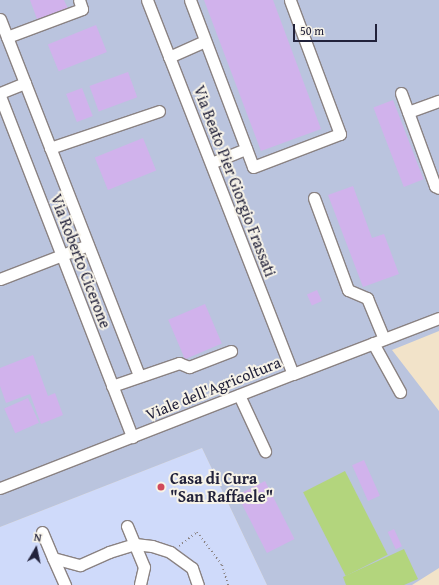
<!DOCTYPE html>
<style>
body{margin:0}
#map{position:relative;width:439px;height:585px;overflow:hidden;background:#f2e3c9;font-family:"Gentium Book Plus",serif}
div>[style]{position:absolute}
.built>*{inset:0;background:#cfdafa}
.industrial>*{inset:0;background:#bac4de}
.green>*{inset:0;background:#b3d57d;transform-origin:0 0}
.building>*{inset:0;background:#d1b2ec;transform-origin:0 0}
.path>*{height:2px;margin-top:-1px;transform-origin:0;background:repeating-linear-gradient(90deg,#8a8282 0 1px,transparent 0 4px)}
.roads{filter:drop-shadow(1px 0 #8a8282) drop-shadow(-1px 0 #8a8282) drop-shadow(0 1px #8a8282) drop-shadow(0 -1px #8a8282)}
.minor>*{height:11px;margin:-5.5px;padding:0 5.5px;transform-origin:5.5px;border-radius:5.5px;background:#fff}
.dots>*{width:11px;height:11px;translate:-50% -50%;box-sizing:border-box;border:2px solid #f7f3e8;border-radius:50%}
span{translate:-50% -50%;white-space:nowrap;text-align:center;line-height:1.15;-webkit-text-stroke:4px #f7f3e8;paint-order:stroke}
.street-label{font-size:16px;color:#22223b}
.poi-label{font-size:16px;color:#22223b;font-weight:700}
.left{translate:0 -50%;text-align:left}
.north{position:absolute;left:16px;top:529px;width:40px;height:40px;-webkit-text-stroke:3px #f7f3e8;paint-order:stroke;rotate:9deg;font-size:11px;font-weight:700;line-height:16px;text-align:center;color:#22223b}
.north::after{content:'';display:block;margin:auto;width:14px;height:18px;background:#22223b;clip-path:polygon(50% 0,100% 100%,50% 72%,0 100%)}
.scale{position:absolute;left:293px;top:24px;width:84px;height:18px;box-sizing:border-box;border:2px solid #22223b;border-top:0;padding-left:5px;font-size:12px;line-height:14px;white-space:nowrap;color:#22223b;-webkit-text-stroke:3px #f7f3e8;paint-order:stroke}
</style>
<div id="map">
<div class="built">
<i style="clip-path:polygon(202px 448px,267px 585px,0 585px,0 527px)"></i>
</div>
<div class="industrial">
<i style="clip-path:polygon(0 0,439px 0,439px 331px,392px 350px,439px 411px,439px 568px,412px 585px,267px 585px,202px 448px,0 527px)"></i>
</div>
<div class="green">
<i style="left:345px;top:471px;width:94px;height:47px;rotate:63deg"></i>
<i style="clip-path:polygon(404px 549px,418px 579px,404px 585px,346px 585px,343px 577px)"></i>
</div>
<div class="building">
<i style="clip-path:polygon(30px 0,64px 0,68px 9px,37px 19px)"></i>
<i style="clip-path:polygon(204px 0,273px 0,321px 129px,261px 151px)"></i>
<i style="left:96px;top:25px;width:29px;height:52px;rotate:68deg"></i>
<i style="left:128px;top:72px;width:27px;height:41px;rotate:70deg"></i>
<i style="left:82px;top:88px;width:30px;height:17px;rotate:69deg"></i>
<i style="left:393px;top:100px;width:85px;height:21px;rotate:69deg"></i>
<i style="left:143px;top:138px;width:35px;height:52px;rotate:68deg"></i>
<i style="clip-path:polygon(353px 186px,372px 238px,384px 234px,399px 274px,363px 287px,328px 195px)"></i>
<i style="left:317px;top:290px;width:12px;height:11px;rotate:66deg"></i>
<i style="left:205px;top:304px;width:43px;height:40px;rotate:67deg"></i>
<i style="clip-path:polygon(33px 355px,48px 396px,55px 393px,63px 415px,41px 424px,30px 394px,6px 403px,0 386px,0 368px)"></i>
<i style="left:28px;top:398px;width:27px;height:26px;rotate:66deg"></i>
<i style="left:364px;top:460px;width:39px;height:13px;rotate:66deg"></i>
<i style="left:265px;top:481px;width:65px;height:31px;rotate:63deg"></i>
<i style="left:394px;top:529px;width:19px;height:7px;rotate:65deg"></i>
</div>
<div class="path">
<i style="left:179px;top:546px;width:23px;rotate:-38deg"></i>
<i style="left:197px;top:532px;width:41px;rotate:52.9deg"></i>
<i style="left:222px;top:565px;width:21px;rotate:73deg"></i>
</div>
<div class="roads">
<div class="minor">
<i style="left:147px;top:0;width:401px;rotate:68.7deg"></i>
<i style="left:190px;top:0;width:178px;rotate:69.3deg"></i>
<i style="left:253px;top:167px;width:93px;rotate:-20.8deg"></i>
<i style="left:340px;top:134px;width:143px;rotate:-110.5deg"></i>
<i style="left:0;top:19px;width:383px;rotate:68.7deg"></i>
<i style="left:7px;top:37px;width:80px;rotate:-20.5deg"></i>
<i style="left:82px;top:9px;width:9px;rotate:-108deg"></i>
<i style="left:169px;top:57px;width:39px;rotate:-24deg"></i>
<i style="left:0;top:93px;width:27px;rotate:-22deg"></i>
<i style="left:401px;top:93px;width:99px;rotate:69.9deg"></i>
<i style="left:435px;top:186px;width:4px;rotate:27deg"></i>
<i style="left:0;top:96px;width:366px;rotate:68.8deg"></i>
<i style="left:408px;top:112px;width:33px;rotate:-20deg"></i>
<i style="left:50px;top:148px;width:115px;rotate:-18.7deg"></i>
<i style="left:211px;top:163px;width:38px;rotate:-22deg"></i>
<i style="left:314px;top:198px;width:98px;rotate:69.7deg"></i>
<i style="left:348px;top:290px;width:21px;rotate:23deg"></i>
<i style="left:367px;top:298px;width:44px;rotate:67.5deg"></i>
<i style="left:0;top:279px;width:94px;rotate:-21.1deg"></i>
<i style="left:373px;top:343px;width:56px;rotate:61.1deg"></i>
<i style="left:112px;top:386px;width:71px;rotate:-18.9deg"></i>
<i style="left:179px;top:363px;width:11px;rotate:22deg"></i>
<i style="left:189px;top:367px;width:45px;rotate:-20.9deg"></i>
<i style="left:239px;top:395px;width:62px;rotate:65.1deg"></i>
<i style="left:0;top:488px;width:314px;rotate:-21.3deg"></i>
<i style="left:293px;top:374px;width:156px;rotate:-21deg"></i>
<i style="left:127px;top:526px;width:44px;rotate:67.5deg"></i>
<i style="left:144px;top:567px;width:18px;rotate:103deg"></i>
<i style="left:42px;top:532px;width:28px;rotate:67deg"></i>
<i style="left:53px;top:558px;width:28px;rotate:15deg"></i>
<i style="left:80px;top:565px;width:32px;rotate:-24deg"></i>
<i style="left:109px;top:552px;width:27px;rotate:-17deg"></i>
<i style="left:135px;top:544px;width:17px;rotate:7deg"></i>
<i style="left:152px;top:546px;width:19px;rotate:18deg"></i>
<i style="left:170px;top:552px;width:27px;rotate:36deg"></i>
<i style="left:192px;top:568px;width:18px;rotate:71deg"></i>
<i style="left:53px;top:558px;width:30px;rotate:66deg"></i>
</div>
</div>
<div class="dots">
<i style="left:161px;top:487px;background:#d1495b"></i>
</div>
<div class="street-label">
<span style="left:235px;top:181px;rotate:69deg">Via Beato Pier Giorgio Frassati</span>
<span style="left:81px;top:261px;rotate:69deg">Via Roberto Cicerone</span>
<span style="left:213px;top:388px;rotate:-22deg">Viale dell'Agricoltura</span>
</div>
<div class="poi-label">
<span class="left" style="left:170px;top:487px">Casa di Cura<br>"San Raffaele"</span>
</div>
<div class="north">N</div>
<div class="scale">50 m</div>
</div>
